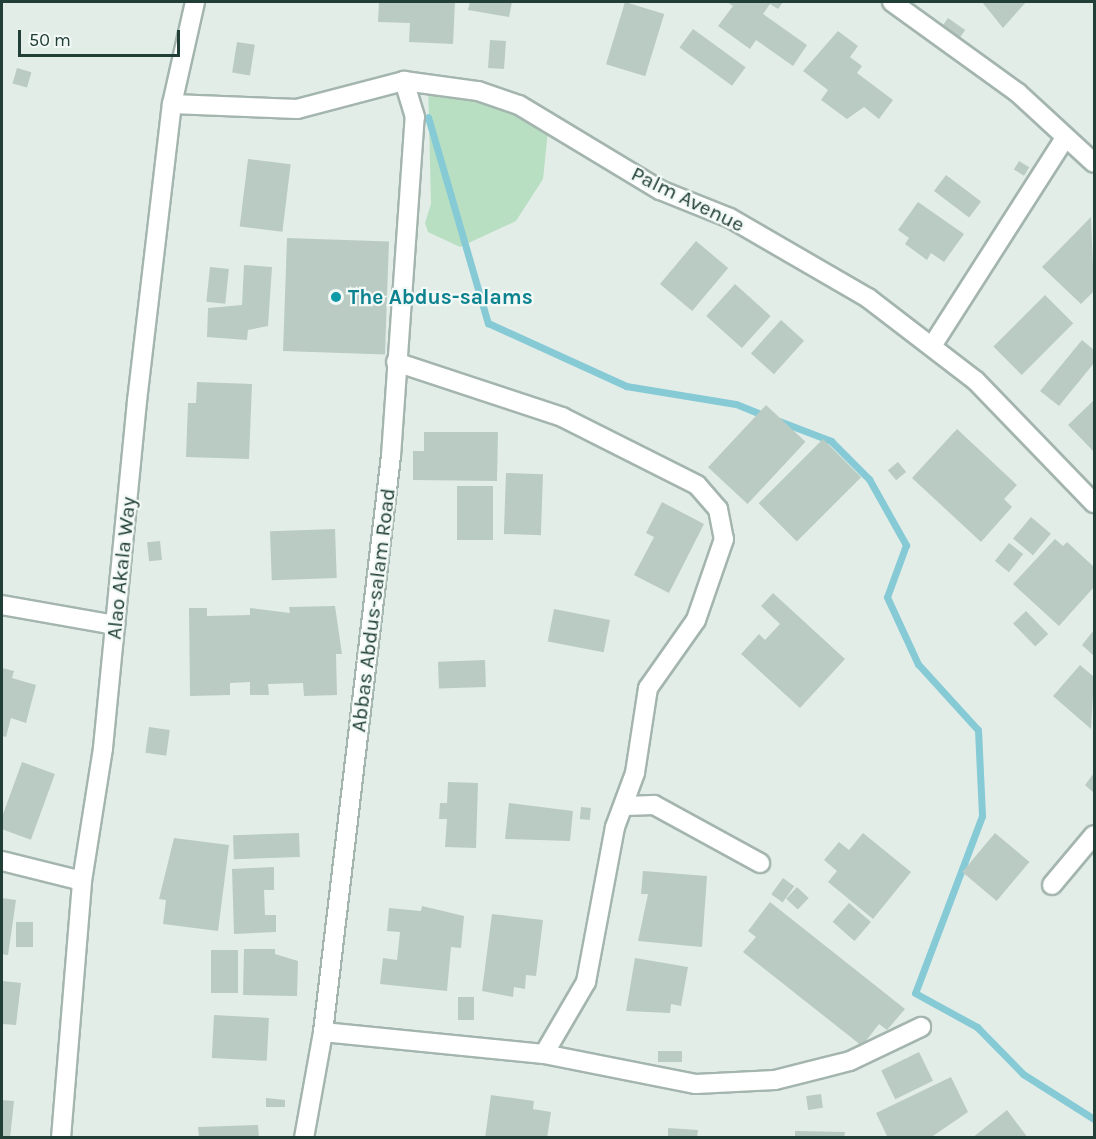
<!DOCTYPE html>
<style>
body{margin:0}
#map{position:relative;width:1096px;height:1139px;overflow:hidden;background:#e2ede8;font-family:Karla,sans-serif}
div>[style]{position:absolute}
.green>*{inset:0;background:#b9dfc3}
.stream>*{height:7px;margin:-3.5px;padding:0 3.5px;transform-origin:3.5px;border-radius:3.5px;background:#86cad5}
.building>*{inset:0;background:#bacbc3;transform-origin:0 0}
.roads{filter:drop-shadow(2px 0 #a4b5af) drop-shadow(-2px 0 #a4b5af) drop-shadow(0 2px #a4b5af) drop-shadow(0 -2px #a4b5af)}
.street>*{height:18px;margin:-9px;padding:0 9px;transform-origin:9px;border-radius:9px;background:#fff}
.secondary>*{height:18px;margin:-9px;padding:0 9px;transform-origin:9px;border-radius:9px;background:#fff}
.dots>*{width:16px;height:16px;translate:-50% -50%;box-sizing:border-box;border:3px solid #f2f9f6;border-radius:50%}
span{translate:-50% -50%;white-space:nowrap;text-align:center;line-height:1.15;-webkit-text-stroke:4.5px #f2f9f6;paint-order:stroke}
.street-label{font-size:21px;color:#213f36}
.culture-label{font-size:21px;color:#0d838f;font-weight:700}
.left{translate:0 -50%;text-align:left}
.frame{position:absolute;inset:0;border:3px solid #213f36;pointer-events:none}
.scale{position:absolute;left:18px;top:30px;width:162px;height:27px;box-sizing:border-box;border:3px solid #213f36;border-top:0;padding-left:8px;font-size:18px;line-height:21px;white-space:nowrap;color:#213f36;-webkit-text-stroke:4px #f2f9f6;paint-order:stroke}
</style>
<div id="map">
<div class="green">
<i style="clip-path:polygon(428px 82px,496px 91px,548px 131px,543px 179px,516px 221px,460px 247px,428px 232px,425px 223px,431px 204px)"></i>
</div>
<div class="stream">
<i style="left:428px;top:117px;width:215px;rotate:73.8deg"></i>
<i style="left:488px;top:323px;width:152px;rotate:24.5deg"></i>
<i style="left:626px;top:386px;width:111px;rotate:9.3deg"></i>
<i style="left:736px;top:404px;width:32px;rotate:22deg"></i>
<i style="left:779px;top:421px;width:56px;rotate:21deg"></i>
<i style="left:831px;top:441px;width:54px;rotate:45deg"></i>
<i style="left:869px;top:479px;width:76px;rotate:60.7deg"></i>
<i style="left:906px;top:545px;width:55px;rotate:110.1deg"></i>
<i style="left:887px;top:597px;width:74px;rotate:65.2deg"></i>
<i style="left:918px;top:664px;width:89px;rotate:47.7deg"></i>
<i style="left:978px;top:730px;width:86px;rotate:87.3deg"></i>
<i style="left:982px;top:816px;width:189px;rotate:110.7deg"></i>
<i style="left:915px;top:993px;width:71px;rotate:28.7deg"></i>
<i style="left:977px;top:1027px;width:66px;rotate:45.6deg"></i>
<i style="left:1023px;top:1074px;width:84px;rotate:32.4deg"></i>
</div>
<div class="building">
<i style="clip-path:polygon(379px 2px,455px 2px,453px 44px,409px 42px,410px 23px,378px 22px)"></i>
<i style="clip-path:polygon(470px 2px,512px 2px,509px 17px,468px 10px)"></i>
<i style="left:625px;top:2px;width:41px;height:65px;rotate:17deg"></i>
<i style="clip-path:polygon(727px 2px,783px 2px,778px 9px,770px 4px,763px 14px,807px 45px,793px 66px,756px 40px,750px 49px,718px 26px,733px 6px)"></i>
<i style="clip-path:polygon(982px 2px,1026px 2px,1003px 28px)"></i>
<i style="left:948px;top:18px;width:21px;height:11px;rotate:35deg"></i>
<i style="left:693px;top:29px;width:65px;height:23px;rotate:36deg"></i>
<i style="clip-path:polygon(838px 31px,858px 46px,850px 57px,862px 66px,857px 73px,893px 100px,879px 119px,864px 107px,847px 119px,821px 100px,828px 90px,803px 71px)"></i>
<i style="left:490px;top:40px;width:16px;height:28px;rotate:4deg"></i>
<i style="left:237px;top:42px;width:18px;height:31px;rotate:9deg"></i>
<i style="left:17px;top:68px;width:15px;height:16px;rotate:16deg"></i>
<i style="left:248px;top:159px;width:43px;height:68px;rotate:7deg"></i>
<i style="left:1019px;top:161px;width:12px;height:10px;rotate:31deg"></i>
<i style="left:946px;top:175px;width:44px;height:20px;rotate:37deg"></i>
<i style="clip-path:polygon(918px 202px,964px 234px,944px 262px,931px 253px,927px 260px,905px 244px,909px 238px,898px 230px)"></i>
<i style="clip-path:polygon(1091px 217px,1094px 291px,1081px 304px,1042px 267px)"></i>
<i style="left:287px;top:238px;width:102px;height:113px;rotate:2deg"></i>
<i style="left:696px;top:241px;width:42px;height:56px;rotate:40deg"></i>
<i style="clip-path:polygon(244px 265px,272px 267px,268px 326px,248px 330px,247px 340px,207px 337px,208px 308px,242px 305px)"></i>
<i style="left:210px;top:267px;width:19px;height:35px;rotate:6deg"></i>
<i style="left:735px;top:284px;width:48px;height:43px;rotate:42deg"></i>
<i style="left:1045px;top:295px;width:40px;height:73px;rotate:45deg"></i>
<i style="left:781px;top:320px;width:31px;height:45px;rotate:42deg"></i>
<i style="clip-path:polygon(1082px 340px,1094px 350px,1094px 363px,1059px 406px,1040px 391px)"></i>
<i style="clip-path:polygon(197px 382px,252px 384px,249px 459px,186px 457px,188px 403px,196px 403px)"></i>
<i style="clip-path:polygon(1094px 400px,1094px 452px,1068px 425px)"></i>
<i style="left:766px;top:405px;width:54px;height:85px;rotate:43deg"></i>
<i style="clip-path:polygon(957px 429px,1017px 485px,1004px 499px,1012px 507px,981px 542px,912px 478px)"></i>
<i style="clip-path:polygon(424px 432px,498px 432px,497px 481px,413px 480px,413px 451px,424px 451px)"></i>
<i style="left:823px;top:439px;width:54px;height:91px;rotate:45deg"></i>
<i style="left:898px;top:462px;width:13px;height:13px;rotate:51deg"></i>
<i style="left:506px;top:473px;width:37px;height:61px;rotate:2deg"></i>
<i style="left:457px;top:486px;width:36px;height:54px"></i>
<i style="clip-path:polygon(662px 502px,704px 524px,669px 593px,634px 575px,654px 537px,646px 533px)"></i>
<i style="left:1031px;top:517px;width:26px;height:28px;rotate:40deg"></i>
<i style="left:335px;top:529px;width:49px;height:65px;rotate:88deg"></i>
<i style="clip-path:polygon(1055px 539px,1063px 546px,1067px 542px,1094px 567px,1094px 587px,1059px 626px,1013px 584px)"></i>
<i style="left:160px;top:541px;width:19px;height:13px;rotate:84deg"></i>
<i style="left:1009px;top:543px;width:18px;height:23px;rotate:38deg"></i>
<i style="clip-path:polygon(773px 593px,845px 659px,800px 708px,741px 654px,759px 634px,765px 640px,780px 624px,761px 606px)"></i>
<i style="clip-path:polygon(335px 606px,342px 654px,336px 654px,337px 695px,304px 696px,303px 683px,268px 684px,269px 695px,250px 695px,250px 682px,230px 683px,230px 695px,190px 696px,189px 608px,207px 608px,207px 616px,250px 615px,250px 608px,290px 613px,289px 607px)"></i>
<i style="left:554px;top:609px;width:57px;height:33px;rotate:11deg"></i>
<i style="left:1026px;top:611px;width:32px;height:18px;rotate:46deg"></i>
<i style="clip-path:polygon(1094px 630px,1094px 656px,1082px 645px)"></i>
<i style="left:485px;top:660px;width:27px;height:47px;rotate:88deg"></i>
<i style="clip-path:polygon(1080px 665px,1094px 677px,1091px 729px,1053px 696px)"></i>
<i style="clip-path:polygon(2px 668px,14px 671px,12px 678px,36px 685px,26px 723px,11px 718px,6px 737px,2px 736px)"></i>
<i style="left:149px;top:727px;width:21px;height:26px;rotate:8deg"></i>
<i style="left:22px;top:762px;width:35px;height:70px;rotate:20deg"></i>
<i style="clip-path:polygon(1094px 773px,1094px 793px,1085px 785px)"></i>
<i style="clip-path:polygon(448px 782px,478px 783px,476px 848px,445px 847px,447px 819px,439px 819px,440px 803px,447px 803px)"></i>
<i style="clip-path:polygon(509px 803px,573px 811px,570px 841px,505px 839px)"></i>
<i style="left:581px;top:807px;width:10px;height:12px;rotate:6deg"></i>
<i style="left:299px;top:833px;width:24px;height:66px;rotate:88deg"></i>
<i style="clip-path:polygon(863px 833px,911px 872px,873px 919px,828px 882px,837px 871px,824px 860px,839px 842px,849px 850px)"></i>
<i style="left:995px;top:833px;width:45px;height:51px;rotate:40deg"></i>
<i style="clip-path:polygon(174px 838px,229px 845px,218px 931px,163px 924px,166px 900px,159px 899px)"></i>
<i style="clip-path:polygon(274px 867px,274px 890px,264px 890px,265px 915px,276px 915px,276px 932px,234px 934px,232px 869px)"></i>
<i style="clip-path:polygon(643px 871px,707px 876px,702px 947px,638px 941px,648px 894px,641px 894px)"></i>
<i style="left:783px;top:878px;width:14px;height:20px;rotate:36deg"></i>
<i style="left:797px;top:887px;width:16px;height:16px;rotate:43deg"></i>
<i style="clip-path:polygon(2px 898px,16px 900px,8px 955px,2px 954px)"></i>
<i style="clip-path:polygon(770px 902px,905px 1009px,887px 1030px,879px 1024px,862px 1046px,743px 952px,756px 937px,748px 931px)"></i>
<i style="left:849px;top:903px;width:29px;height:25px;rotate:41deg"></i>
<i style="clip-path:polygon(422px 906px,464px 916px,461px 948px,451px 947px,447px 991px,380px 984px,383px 958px,397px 960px,400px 932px,387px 931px,389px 908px,421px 911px)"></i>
<i style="clip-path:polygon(492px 914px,543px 920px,536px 976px,526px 975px,525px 989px,514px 987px,513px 997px,482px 991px)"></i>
<i style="left:16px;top:922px;width:17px;height:25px"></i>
<i style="clip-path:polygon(244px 949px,275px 949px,275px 954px,298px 961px,297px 996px,243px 995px)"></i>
<i style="left:211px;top:950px;width:27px;height:43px"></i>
<i style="clip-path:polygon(635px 958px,688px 967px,681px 1006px,671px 1004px,670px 1013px,626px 1011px)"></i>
<i style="clip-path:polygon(2px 981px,21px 983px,16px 1025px,2px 1024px)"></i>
<i style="left:458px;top:997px;width:16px;height:23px"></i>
<i style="left:214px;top:1015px;width:55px;height:43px;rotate:3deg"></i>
<i style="left:658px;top:1051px;width:24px;height:11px"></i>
<i style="left:919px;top:1052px;width:32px;height:42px;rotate:64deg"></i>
<i style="clip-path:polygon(951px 1077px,968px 1112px,930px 1138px,888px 1138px,876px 1113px)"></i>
<i style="left:821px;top:1094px;width:14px;height:15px;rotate:82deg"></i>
<i style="clip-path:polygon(491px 1095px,534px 1101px,533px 1109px,551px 1112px,547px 1138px,485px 1138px)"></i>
<i style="clip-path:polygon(266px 1098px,285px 1100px,285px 1107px,266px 1107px)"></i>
<i style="clip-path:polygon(2px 1100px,14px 1101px,10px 1138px,2px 1138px)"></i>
<i style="clip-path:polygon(1007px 1110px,1028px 1138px,972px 1138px)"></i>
<i style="clip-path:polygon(258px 1125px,259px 1138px,199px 1138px,198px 1127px)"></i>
<i style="clip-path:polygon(668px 1128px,698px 1130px,697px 1138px,668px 1138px)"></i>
<i style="clip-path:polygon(795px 1131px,845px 1132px,844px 1138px,795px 1138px)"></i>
</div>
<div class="roads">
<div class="street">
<i style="left:892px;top:2px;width:155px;rotate:35.8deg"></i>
<i style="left:1018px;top:93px;width:103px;rotate:42.6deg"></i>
<i style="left:172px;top:104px;width:125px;rotate:2.3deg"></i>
<i style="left:297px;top:109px;width:111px;rotate:-14.7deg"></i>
<i style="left:404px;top:81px;width:75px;rotate:7.7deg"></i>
<i style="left:478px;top:91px;width:43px;rotate:18.9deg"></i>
<i style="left:519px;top:105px;width:165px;rotate:31.1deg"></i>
<i style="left:660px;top:190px;width:75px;rotate:21.8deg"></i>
<i style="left:730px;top:218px;width:160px;rotate:30.1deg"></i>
<i style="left:868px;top:298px;width:136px;rotate:37.5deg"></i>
<i style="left:976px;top:381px;width:170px;rotate:46deg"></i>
<i style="left:932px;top:346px;width:247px;rotate:-57.4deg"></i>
<i style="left:396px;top:362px;width:175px;rotate:18.3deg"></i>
<i style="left:562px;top:417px;width:151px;rotate:26.7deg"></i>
<i style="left:697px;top:485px;width:32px;rotate:49deg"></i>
<i style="left:718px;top:509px;width:31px;rotate:79deg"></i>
<i style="left:724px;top:539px;width:86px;rotate:109.1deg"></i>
<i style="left:696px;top:620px;width:83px;rotate:125.2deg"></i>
<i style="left:648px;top:688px;width:86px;rotate:98.7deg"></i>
<i style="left:635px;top:773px;width:58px;rotate:110.3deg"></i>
<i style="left:615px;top:827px;width:158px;rotate:100.6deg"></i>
<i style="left:586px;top:982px;width:83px;rotate:120.3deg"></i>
<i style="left:2px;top:605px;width:115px;rotate:10deg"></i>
<i style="left:625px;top:806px;width:29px;rotate:-2deg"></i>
<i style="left:654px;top:805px;width:121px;rotate:28.7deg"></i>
<i style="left:2px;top:861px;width:82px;rotate:14deg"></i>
<i style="left:1052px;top:885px;width:65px;rotate:-50deg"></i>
<i style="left:323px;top:1032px;width:222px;rotate:5.7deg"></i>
<i style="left:544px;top:1054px;width:155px;rotate:11.2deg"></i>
<i style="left:696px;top:1084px;width:79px;rotate:-2.9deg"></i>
<i style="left:775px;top:1080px;width:77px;rotate:-14.2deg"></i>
<i style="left:850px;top:1061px;width:79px;rotate:-25.6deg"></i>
<i style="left:304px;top:1138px;width:108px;rotate:-79.8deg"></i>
<i style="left:323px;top:1032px;width:580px;rotate:-83.27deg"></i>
<i style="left:391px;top:456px;width:340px;rotate:-86deg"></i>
<i style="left:415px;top:117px;width:38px;rotate:-107deg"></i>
</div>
<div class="secondary">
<i style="left:61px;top:1138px;width:258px;rotate:-85.3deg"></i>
<i style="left:82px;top:881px;width:135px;rotate:-81deg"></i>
<i style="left:103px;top:748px;width:349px;rotate:-84.4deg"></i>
<i style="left:137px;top:401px;width:299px;rotate:-83.3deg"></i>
<i style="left:172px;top:104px;width:105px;rotate:-77.3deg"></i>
</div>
</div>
<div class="dots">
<i style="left:336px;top:297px;background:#0f9aa8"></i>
</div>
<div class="street-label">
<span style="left:688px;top:199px;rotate:26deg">Palm Avenue</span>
<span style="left:121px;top:568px;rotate:-84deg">Alao Akala Way</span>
<span style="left:373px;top:610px;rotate:-83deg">Abbas Abdus-salam Road</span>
</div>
<div class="culture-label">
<span class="left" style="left:348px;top:297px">The Abdus-salams</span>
</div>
<div class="frame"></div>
<div class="scale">50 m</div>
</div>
